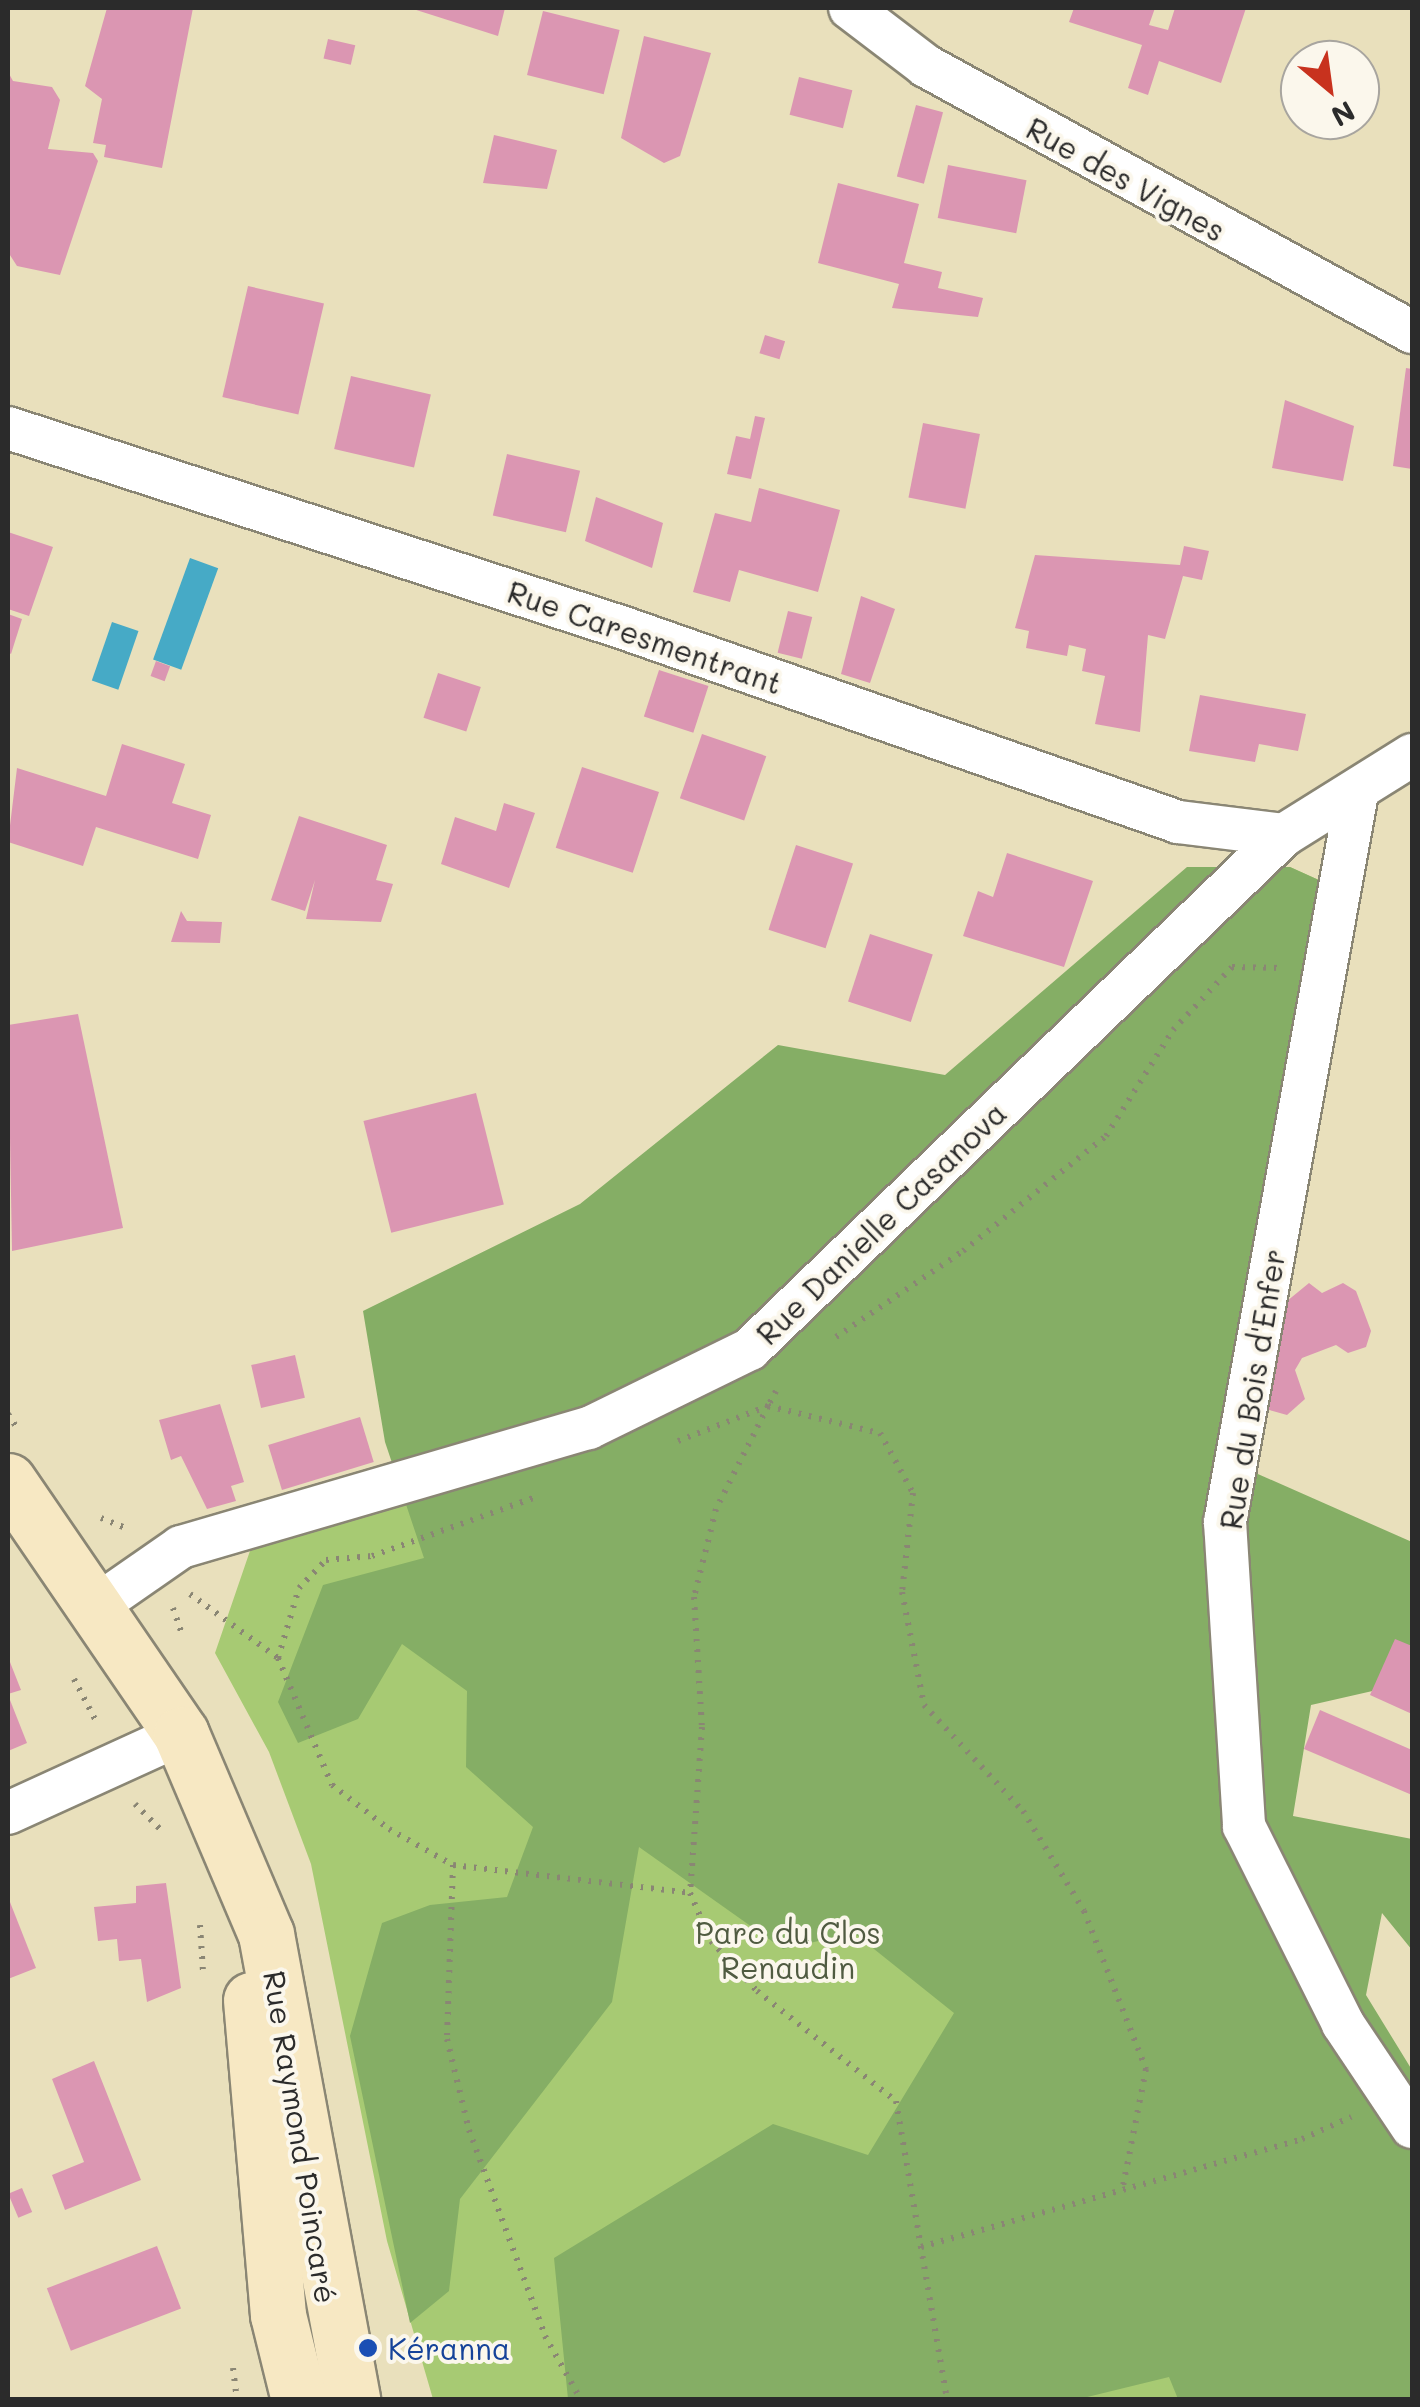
<!DOCTYPE html>
<meta charset="utf-8">
<style>
body{margin:0}
#map{position:relative;width:1420px;height:2407px;overflow:hidden;background:#e9e0bc;font-family:Mali,sans-serif}
div>[style]{position:absolute}
.green>*{inset:0;background:#a7ca73}
.forest>*{inset:0;background:#85ae65}
.water>*{inset:0;background:#46aac6;transform-origin:0 0}
.building>*{inset:0;background:#db96b2;transform-origin:0 0}
.path>*{height:6px;margin-top:-3px;transform-origin:0;background:repeating-linear-gradient(90deg,#8a8674 0 2.5px,transparent 0 10.5px)}
.roads{filter:drop-shadow(2px 0 #8a8674) drop-shadow(-2px 0 #8a8674) drop-shadow(0 2px #8a8674) drop-shadow(0 -2px #8a8674)}
.minor>*{height:42px;margin:-21px;padding:0 21px;transform-origin:21px;border-radius:21px;background:#fff}
.secondary>*{height:55px;margin:-27.5px;padding:0 27.5px;transform-origin:27.5px;border-radius:27.5px;background:#f7e8c3}
.dots>*{width:28px;height:28px;translate:-50% -50%;box-sizing:border-box;border:5px solid #fbf7ec;border-radius:50%}
span{translate:-50% -50%;white-space:nowrap;text-align:center;line-height:1.15;-webkit-text-stroke:8px #fbf7ec;paint-order:stroke}
.street-label{font-size:30px;color:#2b2b2b}
.park-label{font-size:30px;color:#505b41}
.transit-label{font-size:30px;color:#164399}
.left{translate:0 -50%;text-align:left}
.frame{position:absolute;inset:0;border:10px solid #2b2b2b;pointer-events:none}
.north{position:absolute;left:1280px;top:40px;width:100px;height:100px;box-sizing:border-box;background:#fbf7ec;border:2px solid #a8a59f;border-radius:50%;rotate:151deg;font-size:28px;font-weight:700;line-height:40px;text-align:center;color:#2b2b2b}
.north::after{content:'';display:block;margin:auto;width:35px;height:45px;background:#c8321e;clip-path:polygon(50% 0,100% 100%,50% 72%,0 100%)}
</style>
<div id="map">
<div class="green">
<i style="clip-path:polygon(1290px 867px,1332px 886px,1200px 1540px,1412px 2399px,433px 2399px,387px 2241px,311px 1864px,269px 1752px,215px 1653px,252px 1545px,781px 1349px)"></i>
</div>
<div class="forest">
<i style="clip-path:polygon(1187px 867px,1290px 867px,1332px 886px,1217px 1456px,1412px 1542px,1412px 1682px,1311px 1705px,1293px 1816px,1412px 1839px,1412px 1950px,1382px 1913px,1366px 1995px,1412px 2070px,1412px 2399px,1178px 2399px,1169px 2377px,1075px 2400px,568px 2399px,554px 2258px,773px 2124px,868px 2155px,954px 2013px,854px 1933px,783px 1949px,639px 1847px,612px 2002px,460px 2199px,449px 2291px,410px 2323px,350px 2036px,382px 1923px,430px 1905px,507px 1897px,533px 1827px,466px 1767px,467px 1691px,402px 1644px,358px 1719px,298px 1743px,278px 1702px,323px 1585px,424px 1558px,385px 1442px,363px 1311px,580px 1204px,778px 1045px,945px 1075px)"></i>
</div>
<div class="water">
<i style="left:190px;top:558px;width:30px;height:108px;rotate:20deg"></i>
<i style="left:112px;top:622px;width:28px;height:62px;rotate:19deg"></i>
</div>
<div class="building">
<i style="clip-path:polygon(107px 8px,193px 8px,162px 168px,104px 157px,106px 145px,93px 143px,102px 99px,85px 86px)"></i>
<i style="clip-path:polygon(410px 8px,505px 8px,498px 36px)"></i>
<i style="clip-path:polygon(1074px 8px,1155px 8px,1149px 25px,1168px 30px,1175px 8px,1246px 8px,1221px 83px,1159px 61px,1148px 95px,1128px 88px,1142px 45px,1069px 22px)"></i>
<i style="left:543px;top:11px;width:79px;height:66px;rotate:14deg"></i>
<i style="clip-path:polygon(644px 36px,711px 53px,680px 156px,664px 163px,621px 138px)"></i>
<i style="left:328px;top:39px;width:28px;height:20px;rotate:13deg"></i>
<i style="clip-path:polygon(8px 72px,13px 81px,52px 87px,60px 100px,48px 149px,93px 153px,98px 161px,60px 275px,17px 266px,8px 252px)"></i>
<i style="left:799px;top:77px;width:55px;height:39px;rotate:14deg"></i>
<i style="left:916px;top:105px;width:28px;height:74px;rotate:15deg"></i>
<i style="clip-path:polygon(494px 135px,557px 150px,547px 189px,483px 183px)"></i>
<i style="left:948px;top:165px;width:80px;height:54px;rotate:11deg"></i>
<i style="clip-path:polygon(838px 183px,919px 204px,904px 263px,942px 272px,938px 288px,983px 298px,978px 317px,892px 308px,899px 284px,818px 263px)"></i>
<i style="left:248px;top:286px;width:78px;height:114px;rotate:13deg"></i>
<i style="left:765px;top:335px;width:21px;height:19px;rotate:17deg"></i>
<i style="clip-path:polygon(1406px 368px,1412px 369px,1412px 469px,1393px 466px)"></i>
<i style="left:351px;top:376px;width:82px;height:75px;rotate:13deg"></i>
<i style="clip-path:polygon(1285px 400px,1354px 426px,1343px 481px,1272px 468px)"></i>
<i style="clip-path:polygon(755px 416px,765px 418px,751px 479px,727px 474px,736px 436px,750px 439px)"></i>
<i style="left:923px;top:423px;width:58px;height:76px;rotate:11deg"></i>
<i style="left:507px;top:454px;width:75px;height:63px;rotate:13deg"></i>
<i style="clip-path:polygon(759px 488px,840px 510px,818px 592px,739px 570px,730px 602px,693px 592px,715px 513px,751px 522px)"></i>
<i style="clip-path:polygon(596px 497px,663px 523px,652px 568px,585px 541px)"></i>
<i style="clip-path:polygon(8px 532px,53px 547px,29px 616px,8px 609px)"></i>
<i style="clip-path:polygon(1184px 546px,1209px 551px,1202px 580px,1183px 576px,1165px 639px,1148px 635px,1140px 732px,1095px 724px,1105px 676px,1082px 671px,1086px 649px,1069px 645px,1067px 656px,1026px 648px,1029px 631px,1015px 628px,1035px 555px,1180px 565px)"></i>
<i style="clip-path:polygon(861px 596px,895px 609px,870px 683px,841px 674px)"></i>
<i style="left:788px;top:611px;width:25px;height:43px;rotate:14deg"></i>
<i style="clip-path:polygon(8px 614px,22px 619px,11px 654px,8px 652px)"></i>
<i style="left:156px;top:661px;width:15px;height:16px;rotate:20deg"></i>
<i style="left:659px;top:670px;width:52px;height:49px;rotate:18deg"></i>
<i style="left:438px;top:673px;width:45px;height:47px;rotate:18deg"></i>
<i style="clip-path:polygon(1200px 695px,1306px 714px,1298px 751px,1259px 744px,1255px 762px,1189px 751px)"></i>
<i style="left:702px;top:734px;width:68px;height:68px;rotate:19deg"></i>
<i style="clip-path:polygon(122px 744px,185px 764px,172px 803px,211px 815px,198px 859px,96px 827px,83px 866px,8px 842px,17px 768px,106px 796px)"></i>
<i style="left:582px;top:767px;width:81px;height:85px;rotate:18deg"></i>
<i style="clip-path:polygon(504px 803px,535px 813px,509px 888px,441px 864px,455px 817px,496px 831px)"></i>
<i style="clip-path:polygon(299px 816px,387px 845px,376px 880px,393px 884px,381px 922px,306px 919px,315px 880px,305px 911px,271px 900px)"></i>
<i style="left:796px;top:845px;width:60px;height:89px;rotate:18deg"></i>
<i style="clip-path:polygon(1007px 853px,1093px 881px,1064px 967px,963px 936px,978px 891px,993px 897px)"></i>
<i style="clip-path:polygon(181px 911px,187px 921px,222px 922px,220px 943px,171px 942px)"></i>
<i style="left:870px;top:934px;width:66px;height:71px;rotate:18deg"></i>
<i style="clip-path:polygon(78px 1014px,123px 1228px,12px 1251px,8px 1025px)"></i>
<i style="left:476px;top:1093px;width:115px;height:116px;rotate:76deg"></i>
<i style="clip-path:polygon(1309px 1283px,1322px 1293px,1343px 1283px,1356px 1291px,1371px 1331px,1366px 1347px,1348px 1353px,1336px 1345px,1302px 1358px,1295px 1370px,1305px 1399px,1287px 1415px,1259px 1407px,1281px 1306px)"></i>
<i style="left:295px;top:1355px;width:44px;height:45px;rotate:77deg"></i>
<i style="clip-path:polygon(220px 1404px,244px 1482px,231px 1486px,236px 1501px,207px 1509px,181px 1456px,171px 1460px,159px 1420px)"></i>
<i style="left:360px;top:1417px;width:47px;height:96px;rotate:73deg"></i>
<i style="clip-path:polygon(1395px 1639px,1412px 1646px,1412px 1714px,1370px 1695px)"></i>
<i style="clip-path:polygon(8px 1657px,21px 1690px,8px 1694px)"></i>
<i style="clip-path:polygon(8px 1695px,27px 1743px,8px 1751px)"></i>
<i style="clip-path:polygon(1320px 1710px,1412px 1750px,1412px 1795px,1304px 1749px)"></i>
<i style="clip-path:polygon(166px 1883px,181px 1988px,147px 2002px,141px 1959px,119px 1961px,117px 1939px,98px 1941px,94px 1907px,136px 1903px,136px 1886px)"></i>
<i style="clip-path:polygon(8px 1897px,36px 1968px,8px 1979px)"></i>
<i style="clip-path:polygon(94px 2061px,141px 2180px,65px 2210px,52px 2175px,84px 2162px,52px 2079px)"></i>
<i style="left:22px;top:2188px;width:26px;height:15px;rotate:67deg"></i>
<i style="left:157px;top:2246px;width:67px;height:118px;rotate:69deg"></i>
</div>
<div class="path">
<i style="left:836px;top:1337px;width:153px;rotate:-34.1deg"></i>
<i style="left:963px;top:1251px;width:184px;rotate:-38.8deg"></i>
<i style="left:1106px;top:1136px;width:125px;rotate:-57.7deg"></i>
<i style="left:1173px;top:1030px;width:86px;rotate:-46.9deg"></i>
<i style="left:1232px;top:967px;width:48px;rotate:1.2deg"></i>
<i style="left:776px;top:1391px;width:17px;rotate:118deg"></i>
<i style="left:768px;top:1406px;width:115px;rotate:13.6deg"></i>
<i style="left:880px;top:1433px;width:68px;rotate:61.2deg"></i>
<i style="left:913px;top:1493px;width:100px;rotate:96.3deg"></i>
<i style="left:902px;top:1592px;width:115px;rotate:79deg"></i>
<i style="left:924px;top:1705px;width:145px;rotate:47deg"></i>
<i style="left:1023px;top:1811px;width:117px;rotate:58.6deg"></i>
<i style="left:1084px;top:1911px;width:170px;rotate:68.6deg"></i>
<i style="left:1146px;top:2069px;width:124px;rotate:101.1deg"></i>
<i style="left:8px;top:1414px;width:20px;rotate:57deg"></i>
<i style="left:678px;top:1441px;width:97px;rotate:-21.3deg"></i>
<i style="left:768px;top:1406px;width:115px;rotate:116.8deg"></i>
<i style="left:716px;top:1509px;width:91px;rotate:104deg"></i>
<i style="left:694px;top:1597px;width:130px;rotate:86.5deg"></i>
<i style="left:702px;top:1727px;width:166px;rotate:94.1deg"></i>
<i style="left:101px;top:1518px;width:27px;rotate:22deg"></i>
<i style="left:190px;top:1594px;width:109px;rotate:36deg"></i>
<i style="left:278px;top:1658px;width:138px;rotate:67deg"></i>
<i style="left:332px;top:1785px;width:72px;rotate:37.7deg"></i>
<i style="left:389px;top:1829px;width:73px;rotate:29.4deg"></i>
<i style="left:453px;top:1865px;width:239px;rotate:6.7deg"></i>
<i style="left:690px;top:1893px;width:52px;rotate:66.4deg"></i>
<i style="left:711px;top:1941px;width:68px;rotate:47.4deg"></i>
<i style="left:757px;top:1991px;width:177px;rotate:38.4deg"></i>
<i style="left:896px;top:2101px;width:303px;rotate:80.3deg"></i>
<i style="left:173px;top:1608px;width:28px;rotate:71deg"></i>
<i style="left:278px;top:1658px;width:73px;rotate:-73.3deg"></i>
<i style="left:299px;top:1588px;width:39px;rotate:-46deg"></i>
<i style="left:326px;top:1560px;width:46px;rotate:-5deg"></i>
<i style="left:372px;top:1556px;width:174px;rotate:-19.8deg"></i>
<i style="left:74px;top:1679px;width:47px;rotate:62.4deg"></i>
<i style="left:135px;top:1804px;width:38px;rotate:45deg"></i>
<i style="left:453px;top:1865px;width:174px;rotate:92deg"></i>
<i style="left:447px;top:2039px;width:94px;rotate:76.4deg"></i>
<i style="left:469px;top:2130px;width:220px;rotate:69.7deg"></i>
<i style="left:545px;top:2336px;width:73px;rotate:60.6deg"></i>
<i style="left:200px;top:1925px;width:47px;rotate:86.3deg"></i>
<i style="left:921px;top:2247px;width:396px;rotate:-15.8deg"></i>
<i style="left:1302px;top:2139px;width:54px;rotate:-24.2deg"></i>
<i style="left:233px;top:2368px;width:32px;rotate:83deg"></i>
</div>
<div class="roads">
<div class="minor">
<i style="left:850px;top:8px;width:96px;rotate:37.3deg"></i>
<i style="left:926px;top:66px;width:554px;rotate:28.69deg"></i>
<i style="left:8px;top:428px;width:644px;rotate:17.99deg"></i>
<i style="left:621px;top:627px;width:590px;rotate:19.29deg"></i>
<i style="left:1178px;top:822px;width:107px;rotate:7deg"></i>
<i style="left:1357px;top:793px;width:741px;rotate:100.26deg"></i>
<i style="left:1225px;top:1522px;width:305px;rotate:86.4deg"></i>
<i style="left:1244px;top:1826px;width:221px;rotate:63.4deg"></i>
<i style="left:1343px;top:2024px;width:124px;rotate:56.2deg"></i>
<i style="left:96px;top:1606px;width:103px;rotate:-34.8deg"></i>
<i style="left:181px;top:1547px;width:425px;rotate:-16.3deg"></i>
<i style="left:589px;top:1428px;width:179px;rotate:-26.1deg"></i>
<i style="left:750px;top:1349px;width:741px;rotate:-43.91deg"></i>
<i style="left:1284px;top:835px;width:151px;rotate:-32deg"></i>
<i style="left:8px;top:1813px;width:190px;rotate:-24.5deg"></i>
</div>
<div class="secondary">
<i style="left:8px;top:1481px;width:306px;rotate:55.6deg"></i>
<i style="left:181px;top:1734px;width:217px;rotate:67deg"></i>
<i style="left:266px;top:1934px;width:474px;rotate:79.5deg"></i>
<i style="left:251px;top:2000px;width:316px;rotate:85.1deg"></i>
<i style="left:278px;top:2315px;width:88px;rotate:76.1deg"></i>
</div>
</div>
<div class="dots">
<i style="left:368px;top:2348px;background:#1a4fb4"></i>
</div>
<div class="street-label">
<span style="left:1126px;top:179px;rotate:29deg">Rue des Vignes</span>
<span style="left:645px;top:637px;rotate:19deg">Rue Caresmentrant</span>
<span style="left:881px;top:1223px;rotate:-44deg">Rue Danielle Casanova</span>
<span style="left:1252px;top:1389px;rotate:-81deg">Rue du Bois d'Enfer</span>
<span style="left:301px;top:2137px;rotate:81deg">Rue Raymond Poincaré</span>
</div>
<div class="park-label">
<span style="left:788px;top:1949px">Parc du Clos<br>Renaudin</span>
</div>
<div class="transit-label">
<span class="left" style="left:388px;top:2348px">Kéranna</span>
</div>
<div class="frame"></div>
<div class="north">N</div>
</div>
